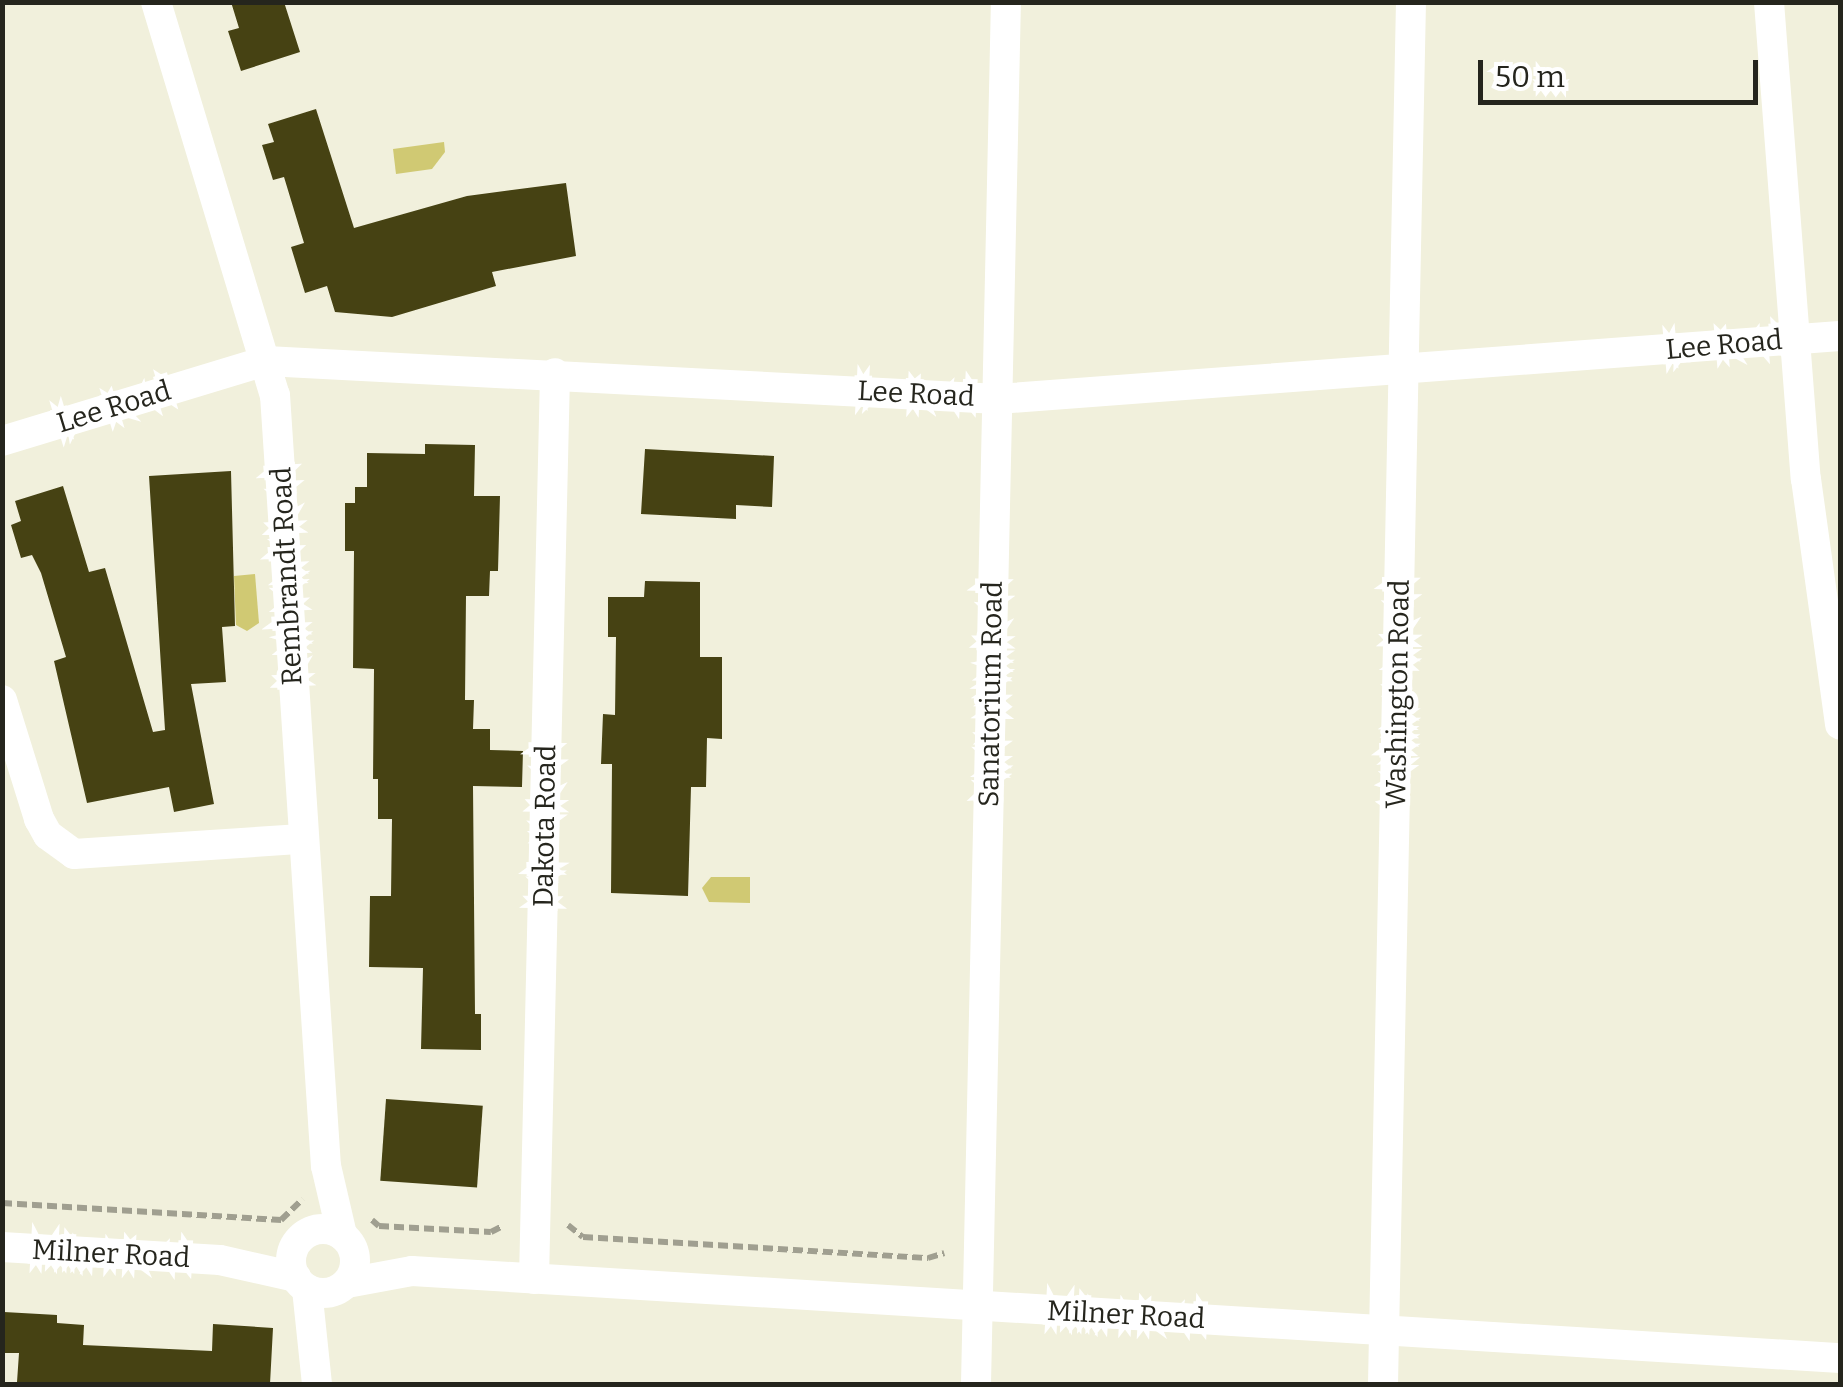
<!DOCTYPE html>
<style>
body{margin:0}
#map{position:relative;width:1843px;height:1387px;overflow:hidden;background:#f1f0dc;font-family:Bitter,serif}
div>[style]{position:absolute}
.water>*{inset:0;background:#d0c973}
.building>*{inset:0;background:#464213;transform-origin:0 0}
.path>*{height:6px;margin-top:-3px;transform-origin:0;background:repeating-linear-gradient(90deg,#a09f90 0 10px,transparent 0 15px)}
.street>*{height:30px;margin:-15px;padding:0 15px;transform-origin:15px;border-radius:15px;background:#fff}
.street>.ring{margin:-15px;padding:0;box-sizing:content-box;background:none;border:30px solid #fff;border-radius:50%}
span{translate:-50% -50%;white-space:nowrap;text-align:center;line-height:1.15;-webkit-text-stroke:10px #fff;paint-order:stroke}
.street-label{font-size:28px;color:#25251d}
.frame{position:absolute;inset:0;border:5px solid #25251d;pointer-events:none}
.scale{position:absolute;left:1478px;top:60px;width:280px;height:45px;box-sizing:border-box;border:5px solid #25251d;border-top:0;padding-left:12px;font-size:30px;line-height:35px;white-space:nowrap;color:#25251d;-webkit-text-stroke:8px #fff;paint-order:stroke}
</style>
<div id="map">
<div class="water">
<i style="clip-path:polygon(444px 142px,445px 152px,432px 169px,396px 174px,393px 149px)"></i>
<i style="clip-path:polygon(255px 574px,259px 623px,247px 631px,236px 625px,234px 576px)"></i>
<i style="clip-path:polygon(711px 877px,750px 877px,750px 903px,709px 902px,702px 888px)"></i>
</div>
<div class="building">
<i style="clip-path:polygon(231px 2px,284px 2px,300px 52px,241px 71px,228px 31px,239px 28px)"></i>
<i style="clip-path:polygon(316px 109px,354px 228px,467px 196px,566px 183px,576px 256px,492px 272px,496px 286px,392px 317px,335px 312px,327px 286px,305px 293px,291px 247px,304px 243px,284px 177px,273px 180px,262px 145px,274px 142px,268px 124px)"></i>
<i style="clip-path:polygon(425px 444px,475px 445px,474px 496px,500px 496px,498px 571px,490px 571px,489px 596px,466px 596px,465px 700px,474px 700px,473px 729px,490px 729px,490px 750px,523px 751px,522px 787px,473px 786px,475px 1014px,481px 1014px,481px 1050px,421px 1049px,423px 968px,369px 967px,370px 896px,391px 896px,392px 819px,378px 819px,378px 779px,373px 779px,374px 669px,353px 668px,354px 551px,345px 551px,345px 503px,355px 503px,355px 487px,367px 487px,367px 453px,425px 454px)"></i>
<i style="clip-path:polygon(645px 449px,774px 456px,772px 507px,736px 505px,736px 519px,641px 514px)"></i>
<i style="clip-path:polygon(231px 471px,235px 626px,222px 627px,226px 682px,191px 684px,214px 804px,174px 812px,169px 787px,87px 803px,54px 661px,66px 657px,41px 573px,32px 555px,21px 558px,11px 525px,21px 521px,15px 501px,63px 486px,89px 572px,105px 568px,153px 732px,165px 730px,149px 476px)"></i>
<i style="clip-path:polygon(645px 581px,700px 582px,700px 657px,722px 657px,722px 739px,707px 738px,706px 787px,691px 787px,688px 896px,611px 893px,612px 764px,601px 764px,603px 714px,615px 715px,616px 637px,608px 637px,608px 597px,644px 597px)"></i>
<i style="left:386px;top:1099px;width:97px;height:82px;rotate:4deg"></i>
<i style="clip-path:polygon(4px 1312px,57px 1315px,57px 1323px,84px 1325px,83px 1345px,212px 1351px,213px 1324px,273px 1328px,270px 1384px,17px 1382px,19px 1353px,2px 1353px)"></i>
</div>
<div class="path">
<i style="left:2px;top:1203px;width:280px;rotate:3.5deg"></i>
<i style="left:281px;top:1220px;width:30px;rotate:-44deg"></i>
<i style="left:372px;top:1220px;width:9px;rotate:41deg"></i>
<i style="left:379px;top:1226px;width:112px;rotate:3.1deg"></i>
<i style="left:491px;top:1232px;width:11px;rotate:-27deg"></i>
<i style="left:568px;top:1225px;width:19px;rotate:39deg"></i>
<i style="left:583px;top:1237px;width:346px;rotate:3.5deg"></i>
<i style="left:928px;top:1258px;width:17px;rotate:-17deg"></i>
</div>
<div class="street">
<i style="left:156px;top:2px;width:411px;rotate:73.2deg"></i>
<i style="left:275px;top:395px;width:773px;rotate:86.22deg"></i>
<i style="left:326px;top:1166px;width:71px;rotate:76.9deg"></i>
<i style="left:1769px;top:2px;width:478px;rotate:85.6deg"></i>
<i style="left:1806px;top:479px;width:248px;rotate:82.1deg"></i>
<i style="left:2px;top:441px;width:276px;rotate:-16.9deg"></i>
<i style="left:266px;top:361px;width:733px;rotate:2.97deg"></i>
<i style="left:998px;top:399px;width:844px;rotate:-4.28deg"></i>
<i style="left:2px;top:700px;width:125px;rotate:72.7deg"></i>
<i style="left:39px;top:819px;width:18px;rotate:61deg"></i>
<i style="left:48px;top:835px;width:32px;rotate:36deg"></i>
<i style="left:74px;top:854px;width:228px;rotate:-3.8deg"></i>
<i class="ring" style="left:291px;top:1229px;width:34px;height:34px"></i>
<i style="left:2px;top:1247px;width:218px;rotate:3.4deg"></i>
<i style="left:220px;top:1260px;width:78px;rotate:12.6deg"></i>
<i style="left:534px;top:1279px;width:906px;rotate:-88.67deg"></i>
<i style="left:347px;top:1283px;width:66px;rotate:-10.5deg"></i>
<i style="left:412px;top:1271px;width:1431px;rotate:3.49deg"></i>
<i style="left:307px;top:1289px;width:96px;rotate:84deg"></i>
<i style="left:976px;top:1384px;width:1382px;rotate:-88.76deg"></i>
<i style="left:1383px;top:1384px;width:1382px;rotate:-88.84deg"></i>
</div>
<div class="street-label">
<span style="left:1724px;top:345px;rotate:-5deg">Lee Road</span>
<span style="left:916px;top:394px;rotate:3deg">Lee Road</span>
<span style="left:114px;top:407px;rotate:-17deg">Lee Road</span>
<span style="left:287px;top:576px;rotate:-93deg">Rembrandt Road</span>
<span style="left:991px;top:694px;rotate:-89deg">Sanatorium Road</span>
<span style="left:1398px;top:694px;rotate:-89deg">Washington Road</span>
<span style="left:545px;top:826px;rotate:-89deg">Dakota Road</span>
<span style="left:111px;top:1254px;rotate:3deg">Milner Road</span>
<span style="left:1126px;top:1315px;rotate:3deg">Milner Road</span>
</div>
<div class="frame"></div>
<div class="scale">50 m</div>
</div>
